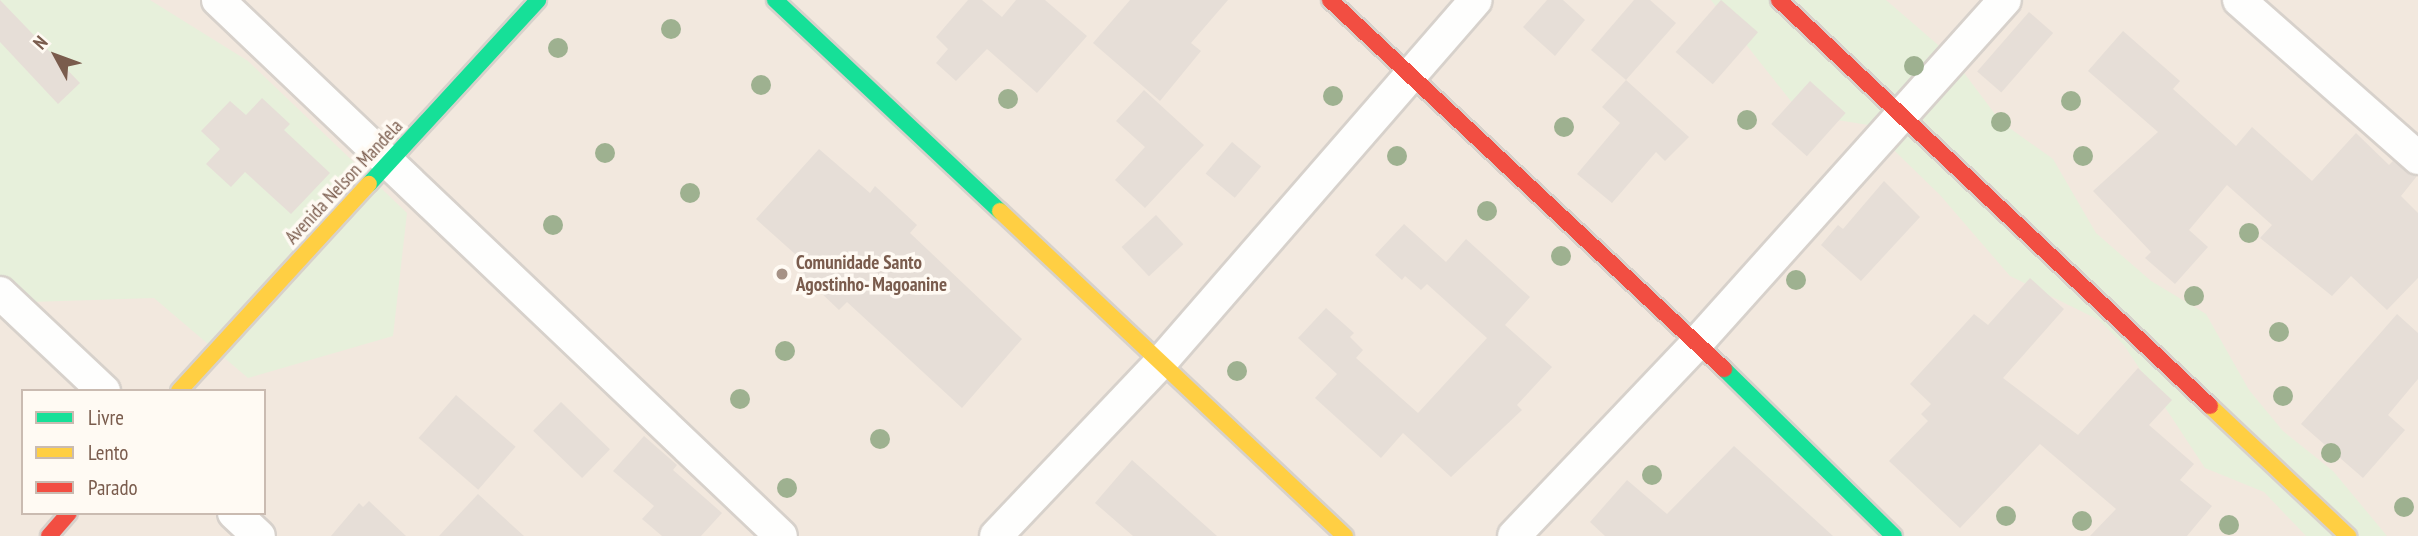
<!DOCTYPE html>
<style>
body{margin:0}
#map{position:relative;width:2418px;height:536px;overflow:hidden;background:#f9f5f0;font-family:"PT Sans Narrow",sans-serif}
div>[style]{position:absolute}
.residential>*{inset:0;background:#f2e8de}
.green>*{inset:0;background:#e7f0db}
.building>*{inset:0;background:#e6ded7;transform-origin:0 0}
.roads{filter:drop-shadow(2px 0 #d7d1cb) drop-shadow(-2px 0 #d7d1cb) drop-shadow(0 2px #d7d1cb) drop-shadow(0 -2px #d7d1cb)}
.street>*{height:32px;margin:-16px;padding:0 16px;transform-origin:16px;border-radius:16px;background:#fefefd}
.fast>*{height:16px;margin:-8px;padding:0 8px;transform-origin:8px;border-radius:8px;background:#16e098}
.slow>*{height:16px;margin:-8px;padding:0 8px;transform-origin:8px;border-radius:8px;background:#ffcf43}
.jam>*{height:16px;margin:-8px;padding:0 8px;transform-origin:8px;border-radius:8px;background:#f24e42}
.trees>*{width:20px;height:20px;margin:-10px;border-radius:50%;background:#9eb190}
.dots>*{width:19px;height:19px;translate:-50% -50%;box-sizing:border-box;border:4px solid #fffaf3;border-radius:50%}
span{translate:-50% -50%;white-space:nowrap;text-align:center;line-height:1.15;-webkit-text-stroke:7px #fffaf3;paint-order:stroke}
.street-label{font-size:19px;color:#7a5c4d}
.poi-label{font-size:19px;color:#7a5c4d;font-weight:700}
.left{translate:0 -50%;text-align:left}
.legend{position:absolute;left:21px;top:389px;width:245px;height:126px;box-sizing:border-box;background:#fffaf3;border:2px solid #cabbb1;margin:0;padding:9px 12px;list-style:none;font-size:21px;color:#7a5c4d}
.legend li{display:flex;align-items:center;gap:14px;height:35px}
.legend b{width:35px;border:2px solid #cabbb1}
.north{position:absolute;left:21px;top:21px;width:70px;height:70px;-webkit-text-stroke:5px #fffaf3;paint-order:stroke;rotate:311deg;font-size:19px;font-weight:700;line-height:28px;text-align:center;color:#7a5c4d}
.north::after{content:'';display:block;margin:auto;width:24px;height:32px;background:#7a5c4d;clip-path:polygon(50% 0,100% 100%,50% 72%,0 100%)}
</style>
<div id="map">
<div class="residential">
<i style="clip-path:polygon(evenodd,0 0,2418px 0,2418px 536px,0 536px,0 0,23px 391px,264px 391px,264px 513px,23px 513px,23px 391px)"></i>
</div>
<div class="green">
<i style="clip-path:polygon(0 0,150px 0,248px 61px,407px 213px,393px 336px,248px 378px,154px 298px,0 303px)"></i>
<i style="clip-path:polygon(1711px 0,1886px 0,1952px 57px,2001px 122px,2053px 159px,2096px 233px,2151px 281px,2206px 314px,2249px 390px,2283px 431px,2333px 471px,2387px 536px,2306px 536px,2264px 492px,2205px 468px,2124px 345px,2099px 320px,2010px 276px,1940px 195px,1868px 125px,1801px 114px)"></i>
</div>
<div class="building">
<i style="clip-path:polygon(0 0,80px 83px,58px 104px,0 42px)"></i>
<i style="clip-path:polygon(968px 0,982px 0,1002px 17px,1016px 0,1045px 0,1087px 36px,1037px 93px,987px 49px,956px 81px,936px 63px,948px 49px,936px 37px)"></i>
<i style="clip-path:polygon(1130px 0,1228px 0,1191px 43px,1201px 51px,1160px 101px,1093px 43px)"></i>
<i style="clip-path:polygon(1547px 0,1563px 0,1585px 20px,1555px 56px,1523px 27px)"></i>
<i style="clip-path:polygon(1634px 0,1650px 0,1676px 23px,1626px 80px,1591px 50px)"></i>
<i style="left:1721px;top:0;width:49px;height:69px;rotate:41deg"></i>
<i style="left:2029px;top:12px;width:32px;height:79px;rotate:41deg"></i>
<i style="clip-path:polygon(2123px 31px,2180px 81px,2173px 89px,2236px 146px,2252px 127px,2312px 181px,2356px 133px,2389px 165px,2393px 161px,2417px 176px,2401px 196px,2418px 213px,2418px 278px,2387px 310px,2351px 276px,2332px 296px,2260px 238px,2272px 225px,2227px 185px,2189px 230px,2208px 247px,2175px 284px,2145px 258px,2151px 252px,2093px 191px,2158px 132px,2088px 71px)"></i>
<i style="clip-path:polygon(1626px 80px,1689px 137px,1665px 161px,1656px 152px,1612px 203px,1577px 174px,1620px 123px,1602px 107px)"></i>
<i style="left:1810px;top:81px;width:48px;height:58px;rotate:42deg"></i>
<i style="clip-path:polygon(1144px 90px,1204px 145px,1145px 208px,1115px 180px,1145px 147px,1116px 121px)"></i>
<i style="clip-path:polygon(262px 98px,290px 124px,284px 130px,330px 173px,291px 214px,245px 172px,231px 187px,206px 164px,220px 149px,201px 131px,230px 101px,246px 115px)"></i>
<i style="left:1232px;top:142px;width:38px;height:41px;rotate:40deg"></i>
<i style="clip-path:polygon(819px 149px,870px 193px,875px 186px,917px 225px,910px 233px,1022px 339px,962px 408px,847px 302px,839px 310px,796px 269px,804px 262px,756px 219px)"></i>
<i style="clip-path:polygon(1884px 181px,1920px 217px,1861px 281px,1821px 245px,1838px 225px,1843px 229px)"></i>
<i style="left:1156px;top:215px;width:40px;height:47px;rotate:47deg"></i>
<i style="clip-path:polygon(1404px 224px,1446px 262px,1466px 239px,1530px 297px,1505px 325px,1552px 367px,1517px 405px,1522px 410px,1451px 477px,1403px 433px,1381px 458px,1315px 398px,1337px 374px,1298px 338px,1326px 308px,1354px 333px,1350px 337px,1363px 350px,1356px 358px,1418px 413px,1487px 338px,1427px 284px,1421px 290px,1405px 276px,1402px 280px,1375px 255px)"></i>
<i style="clip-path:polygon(2030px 278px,2064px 309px,2003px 378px,2078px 435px,2138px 368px,2172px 400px,2149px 425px,2194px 464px,2180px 480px,2212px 506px,2187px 536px,2090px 536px,2116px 509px,2040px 444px,1960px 528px,1889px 461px,1928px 421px,1921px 414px,1931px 404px,1910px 384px,1974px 314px,1988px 325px)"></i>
<i style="clip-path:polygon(2397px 314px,2418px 333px,2418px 379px,2388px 415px,2405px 430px,2363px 478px,2301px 424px)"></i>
<i style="left:456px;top:395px;width:79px;height:57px;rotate:41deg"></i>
<i style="left:561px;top:402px;width:68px;height:40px;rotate:44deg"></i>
<i style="clip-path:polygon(644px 436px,677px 465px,673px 470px,722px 513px,701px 536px,662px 536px,642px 519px,654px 506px,613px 471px)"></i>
<i style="clip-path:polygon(1734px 446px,1833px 536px,1605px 536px,1590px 522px,1627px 480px,1667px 514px)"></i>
<i style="clip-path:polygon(1132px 460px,1180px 503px,1217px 536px,1133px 536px,1095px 503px)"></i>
<i style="clip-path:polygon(478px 494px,524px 536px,439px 536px)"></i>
<i style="clip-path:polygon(369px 501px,406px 536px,331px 536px,359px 503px,363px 507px)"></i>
</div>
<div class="roads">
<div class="street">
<i style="left:218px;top:0;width:777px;rotate:43.59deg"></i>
<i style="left:2239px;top:0;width:239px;rotate:41.4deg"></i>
<i style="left:0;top:293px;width:143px;rotate:43.3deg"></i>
<i style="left:234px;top:513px;width:34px;rotate:43deg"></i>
<i style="left:996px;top:536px;width:241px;rotate:-46.5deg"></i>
<i style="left:1162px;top:361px;width:478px;rotate:-49deg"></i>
<i style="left:1514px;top:536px;width:266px;rotate:-46.5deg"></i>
<i style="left:1697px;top:343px;width:461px;rotate:-48.1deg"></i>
</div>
<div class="fast">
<i style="left:775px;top:0;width:308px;rotate:43.2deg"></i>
<i style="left:369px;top:184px;width:250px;rotate:-47.4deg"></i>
<i style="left:1724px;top:369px;width:238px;rotate:44.5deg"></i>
</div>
<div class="slow">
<i style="left:1000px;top:211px;width:474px;rotate:43.3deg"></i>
<i style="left:179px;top:391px;width:281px;rotate:-47.5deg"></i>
<i style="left:2210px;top:406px;width:190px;rotate:43.3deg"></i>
</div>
<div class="jam">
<i style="left:1330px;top:0;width:540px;rotate:43.12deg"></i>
<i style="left:1779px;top:0;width:592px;rotate:43.29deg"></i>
<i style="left:49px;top:536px;width:30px;rotate:-49deg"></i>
</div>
</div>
<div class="trees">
<i style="left:671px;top:29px"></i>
<i style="left:558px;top:48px"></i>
<i style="left:1914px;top:66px"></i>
<i style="left:761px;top:85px"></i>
<i style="left:1333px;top:96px"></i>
<i style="left:1008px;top:99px"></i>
<i style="left:2071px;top:101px"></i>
<i style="left:1747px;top:120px"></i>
<i style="left:2001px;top:122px"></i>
<i style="left:1564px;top:127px"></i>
<i style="left:605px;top:153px"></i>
<i style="left:1397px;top:156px"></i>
<i style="left:2083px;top:156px"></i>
<i style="left:690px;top:193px"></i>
<i style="left:1487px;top:211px"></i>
<i style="left:553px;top:225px"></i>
<i style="left:2249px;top:233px"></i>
<i style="left:1561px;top:256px"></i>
<i style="left:1796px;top:280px"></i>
<i style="left:2194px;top:296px"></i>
<i style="left:2279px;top:332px"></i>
<i style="left:785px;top:351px"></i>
<i style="left:1237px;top:371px"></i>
<i style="left:2283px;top:396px"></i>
<i style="left:740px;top:399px"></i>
<i style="left:880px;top:439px"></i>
<i style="left:2331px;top:453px"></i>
<i style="left:1652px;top:475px"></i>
<i style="left:787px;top:488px"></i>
<i style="left:2404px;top:507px"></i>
<i style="left:2006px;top:516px"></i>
<i style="left:2082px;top:521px"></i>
<i style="left:2229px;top:525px"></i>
</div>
<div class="dots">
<i style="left:782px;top:274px;background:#a69286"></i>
</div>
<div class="street-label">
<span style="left:344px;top:182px;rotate:-47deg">Avenida Nelson Mandela</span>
</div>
<div class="poi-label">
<span class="left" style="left:796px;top:274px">Comunidade Santo<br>Agostinho- Magoanine</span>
</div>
<ul class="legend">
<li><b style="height:9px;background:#16e098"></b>Livre</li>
<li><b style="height:9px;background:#ffcf43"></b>Lento</li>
<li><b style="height:9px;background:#f24e42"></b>Parado</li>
</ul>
<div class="north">N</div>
</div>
